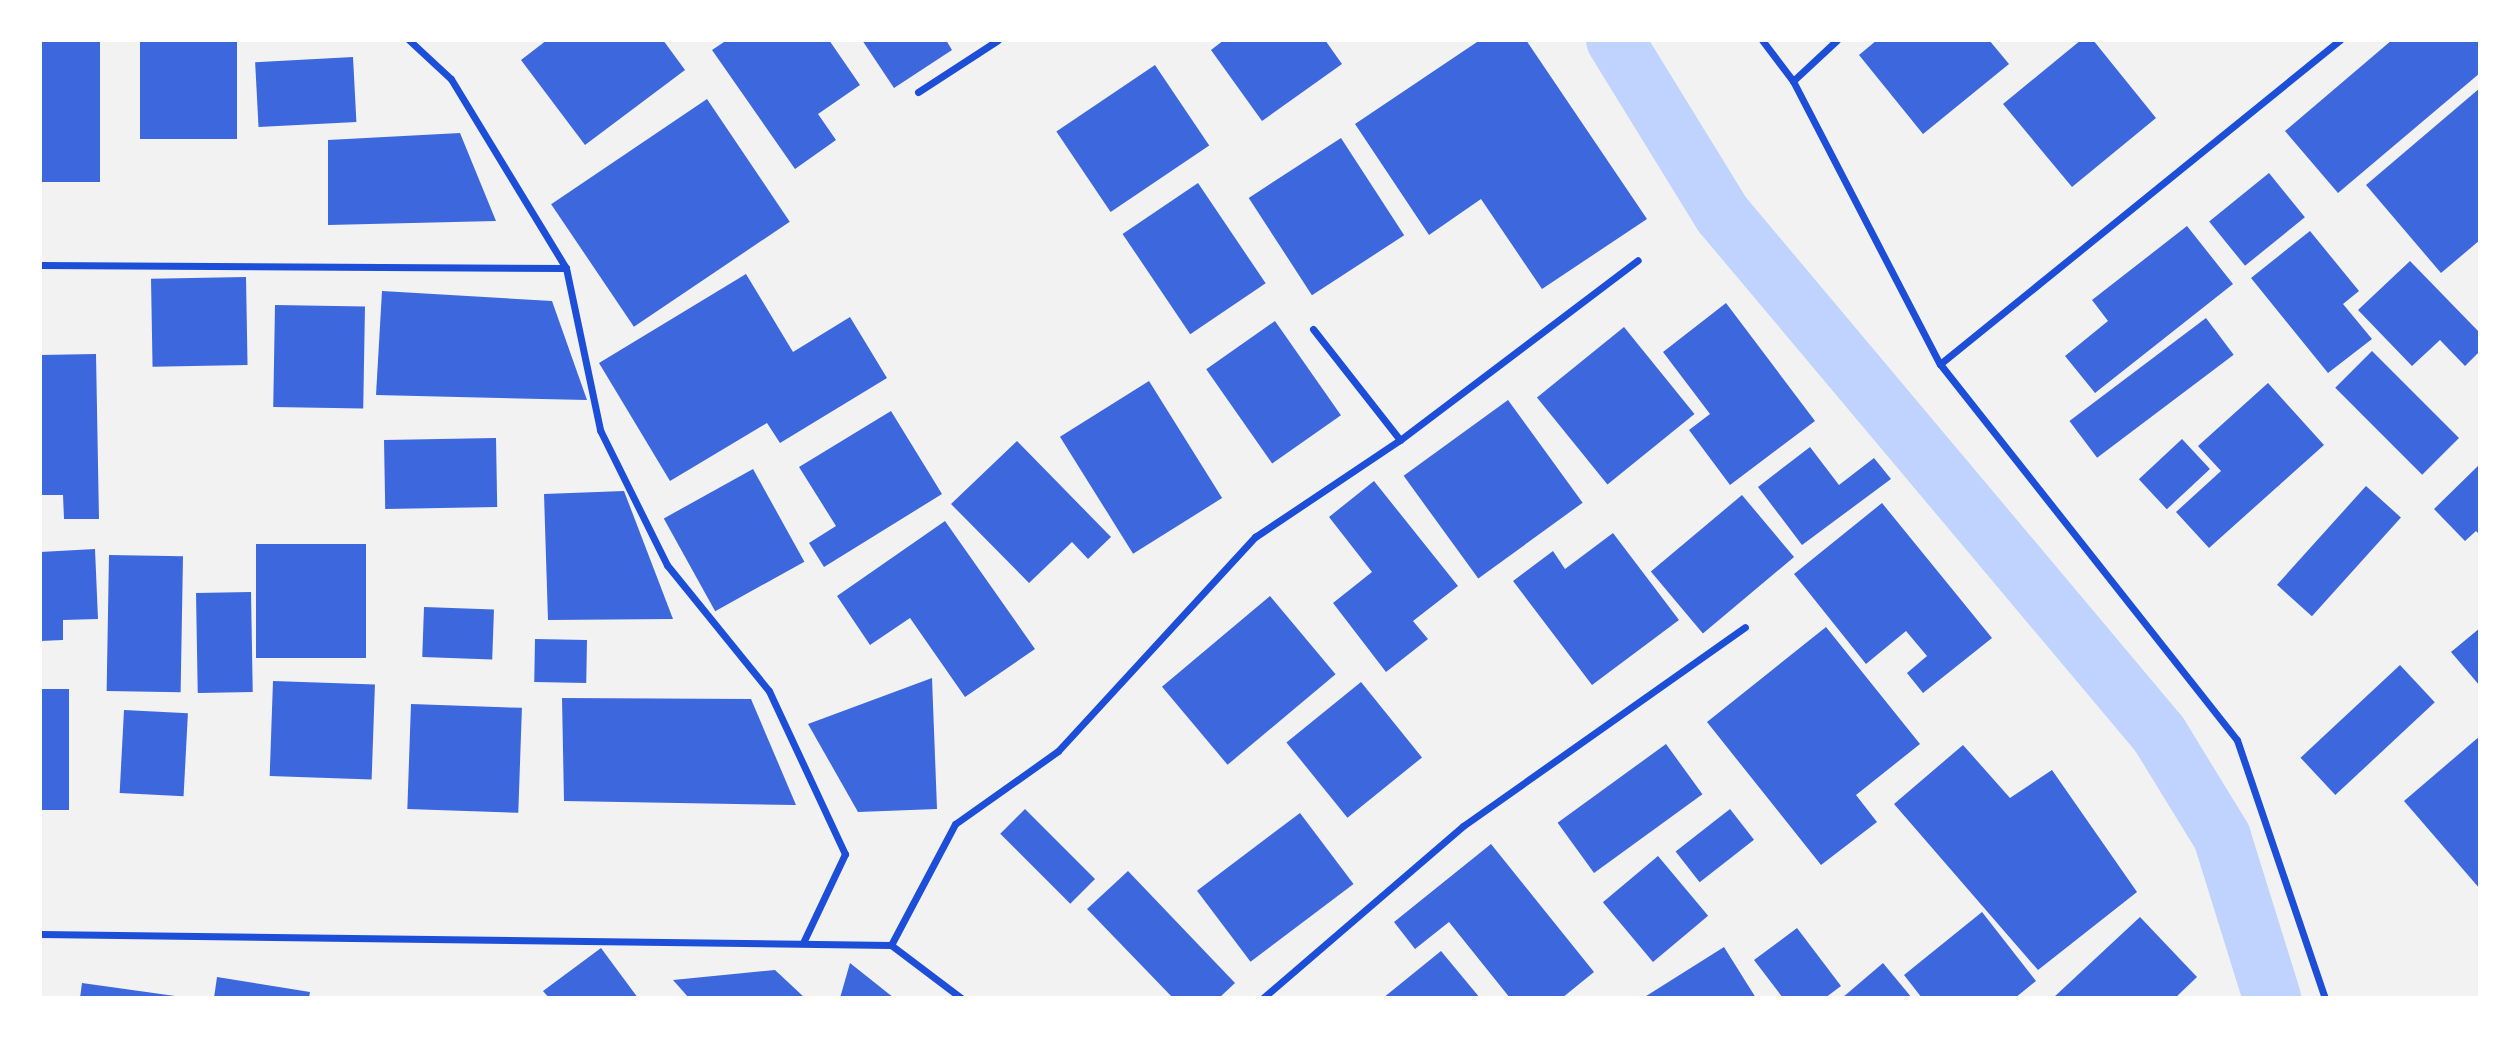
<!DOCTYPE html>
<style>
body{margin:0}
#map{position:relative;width:2520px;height:1038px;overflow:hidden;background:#f2f2f2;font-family:Ubuntu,sans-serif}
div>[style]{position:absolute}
.canal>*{height:58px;margin:-29px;padding:0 29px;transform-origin:29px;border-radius:29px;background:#bfd3fe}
.building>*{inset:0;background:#3d67dc;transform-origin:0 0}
.minor>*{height:7px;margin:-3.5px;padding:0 3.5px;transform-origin:3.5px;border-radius:3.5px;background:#1d4ed8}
span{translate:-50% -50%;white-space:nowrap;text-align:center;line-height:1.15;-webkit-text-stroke:5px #fff;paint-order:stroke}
.frame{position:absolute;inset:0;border:42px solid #fff;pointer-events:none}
</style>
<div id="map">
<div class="canal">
<i style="left:1615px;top:40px;width:204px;rotate:58.4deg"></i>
<i style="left:1722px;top:214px;width:679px;rotate:49.96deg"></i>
<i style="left:2159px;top:734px;width:121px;rotate:58.5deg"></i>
<i style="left:2222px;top:837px;width:169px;rotate:72.7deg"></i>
</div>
<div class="building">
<i style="left:40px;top:40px;width:60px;height:142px"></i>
<i style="left:140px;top:40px;width:97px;height:99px"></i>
<i style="clip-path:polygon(547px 40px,663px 40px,685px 70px,585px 145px,521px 60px)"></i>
<i style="clip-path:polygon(727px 40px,829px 40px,860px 85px,818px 114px,836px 140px,795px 169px,712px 50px)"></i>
<i style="clip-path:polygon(862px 40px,946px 40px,952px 50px,894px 88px)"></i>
<i style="clip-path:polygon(1224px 40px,1325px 40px,1342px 64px,1262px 121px,1211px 50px)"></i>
<i style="clip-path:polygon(1480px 40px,1526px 40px,1647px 219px,1542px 289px,1481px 199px,1429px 235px,1355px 124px)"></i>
<i style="clip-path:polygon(1877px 40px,1989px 40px,2009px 64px,1923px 134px,1859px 55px)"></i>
<i style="clip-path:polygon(2081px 40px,2093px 40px,2156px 118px,2072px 187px,2003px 104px)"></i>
<i style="clip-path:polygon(2392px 40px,2480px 40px,2480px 73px,2338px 193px,2285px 131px)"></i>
<i style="left:353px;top:57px;width:65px;height:98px;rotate:87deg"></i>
<i style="left:1155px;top:65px;width:97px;height:119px;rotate:56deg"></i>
<i style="clip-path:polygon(2480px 88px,2480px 240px,2441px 273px,2366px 185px)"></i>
<i style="left:707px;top:99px;width:148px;height:188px;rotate:56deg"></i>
<i style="clip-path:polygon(460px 133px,496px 221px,328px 225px,328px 140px)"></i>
<i style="left:1341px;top:138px;width:116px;height:110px;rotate:57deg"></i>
<i style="left:2269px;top:173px;width:57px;height:77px;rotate:51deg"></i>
<i style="left:1198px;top:183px;width:121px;height:91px;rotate:56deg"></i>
<i style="clip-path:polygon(2187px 226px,2233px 284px,2095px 393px,2065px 356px,2108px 321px,2092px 300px)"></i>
<i style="clip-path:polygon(2310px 231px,2359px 291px,2343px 304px,2372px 339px,2328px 373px,2251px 278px)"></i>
<i style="clip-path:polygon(2410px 261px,2480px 333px,2480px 351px,2465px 366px,2440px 340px,2412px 366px,2358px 310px)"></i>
<i style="clip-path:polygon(746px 274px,793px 352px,850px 317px,887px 378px,780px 443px,767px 423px,670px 481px,599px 363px)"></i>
<i style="left:246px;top:277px;width:88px;height:95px;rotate:89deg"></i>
<i style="clip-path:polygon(382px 291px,552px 301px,587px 400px,376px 395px)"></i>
<i style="clip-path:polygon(1726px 303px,1815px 421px,1730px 485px,1689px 430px,1710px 414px,1663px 352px)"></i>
<i style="left:275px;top:305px;width:90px;height:102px;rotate:1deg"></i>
<i style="left:2206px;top:318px;width:46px;height:171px;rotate:53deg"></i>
<i style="left:1275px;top:321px;width:115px;height:84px;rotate:55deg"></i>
<i style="left:1624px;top:327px;width:112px;height:112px;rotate:51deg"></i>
<i style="left:2372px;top:351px;width:123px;height:52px;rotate:45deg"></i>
<i style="clip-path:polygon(96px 354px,99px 519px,64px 519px,63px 495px,40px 495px,40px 355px)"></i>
<i style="left:1149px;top:381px;width:138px;height:105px;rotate:58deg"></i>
<i style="clip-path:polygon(2268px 383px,2324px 445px,2209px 548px,2176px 512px,2221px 471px,2198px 446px)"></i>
<i style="left:1508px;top:400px;width:127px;height:129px;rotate:54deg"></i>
<i style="clip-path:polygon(891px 411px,942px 494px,824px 567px,809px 543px,836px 526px,799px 467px)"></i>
<i style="left:496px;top:438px;width:69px;height:112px;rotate:89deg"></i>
<i style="left:2182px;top:439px;width:41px;height:59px;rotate:47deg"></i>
<i style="clip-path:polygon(1017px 441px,1111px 537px,1088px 559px,1072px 542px,1029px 583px,951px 504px)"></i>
<i style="clip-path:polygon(1810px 447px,1839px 485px,1874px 458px,1891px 479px,1802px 545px,1758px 487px)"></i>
<i style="clip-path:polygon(2480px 464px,2480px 535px,2476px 531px,2465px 541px,2434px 509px)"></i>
<i style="left:753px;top:469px;width:106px;height:102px;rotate:61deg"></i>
<i style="clip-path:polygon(1374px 481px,1458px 586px,1413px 621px,1428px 639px,1386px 672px,1333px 603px,1372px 572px,1329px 517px)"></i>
<i style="left:2366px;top:486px;width:47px;height:133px;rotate:42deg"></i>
<i style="clip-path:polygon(624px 491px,673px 619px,548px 620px,544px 494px)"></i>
<i style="left:1742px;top:495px;width:81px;height:119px;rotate:50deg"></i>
<i style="clip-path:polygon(1882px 503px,1992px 638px,1923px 693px,1907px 673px,1927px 656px,1906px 631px,1866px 664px,1794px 574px)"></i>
<i style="clip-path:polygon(945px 521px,1035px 649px,965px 697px,910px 618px,870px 645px,837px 596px)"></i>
<i style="clip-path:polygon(1613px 533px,1679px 620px,1592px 685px,1513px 581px,1553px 551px,1565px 569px)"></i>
<i style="left:256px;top:544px;width:110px;height:114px"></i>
<i style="clip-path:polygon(95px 549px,98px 619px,63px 620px,63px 640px,40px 641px,40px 552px)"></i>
<i style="left:109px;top:555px;width:74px;height:136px;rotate:1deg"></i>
<i style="left:251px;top:592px;width:100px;height:55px;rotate:89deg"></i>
<i style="left:1270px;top:596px;width:102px;height:141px;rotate:50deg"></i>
<i style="left:424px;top:607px;width:70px;height:50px;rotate:2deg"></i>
<i style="clip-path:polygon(1826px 627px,1920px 744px,1856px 795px,1877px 822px,1821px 865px,1707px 722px)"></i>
<i style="clip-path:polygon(2480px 628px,2480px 686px,2451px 652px)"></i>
<i style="left:535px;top:639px;width:52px;height:43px;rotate:1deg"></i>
<i style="left:2400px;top:665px;width:51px;height:136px;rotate:47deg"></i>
<i style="clip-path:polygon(932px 678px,937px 809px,858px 812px,808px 724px)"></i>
<i style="left:273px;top:681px;width:102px;height:95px;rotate:2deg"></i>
<i style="left:1361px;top:682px;width:97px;height:96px;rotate:51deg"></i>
<i style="left:40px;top:689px;width:29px;height:121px"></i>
<i style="clip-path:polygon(562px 698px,751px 699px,796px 805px,564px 801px)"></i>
<i style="left:411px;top:704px;width:111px;height:105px;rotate:2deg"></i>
<i style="left:124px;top:710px;width:64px;height:83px;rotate:3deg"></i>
<i style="clip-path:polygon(2480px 736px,2480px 889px,2404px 801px)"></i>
<i style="left:1666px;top:744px;width:62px;height:134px;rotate:54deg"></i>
<i style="clip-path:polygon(1963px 745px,2010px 798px,2052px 770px,2137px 892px,2038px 970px,1894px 804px)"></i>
<i style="left:1025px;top:809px;width:99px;height:35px;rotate:45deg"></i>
<i style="left:1730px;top:809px;width:39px;height:69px;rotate:52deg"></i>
<i style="left:1300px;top:813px;width:89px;height:129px;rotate:53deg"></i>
<i style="clip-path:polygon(1491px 844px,1594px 972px,1562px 998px,1510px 998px,1449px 922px,1415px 949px,1394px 922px)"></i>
<i style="left:1658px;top:856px;width:78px;height:72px;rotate:50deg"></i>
<i style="clip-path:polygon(1128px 871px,1235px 983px,1219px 998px,1173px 998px,1087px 909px)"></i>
<i style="clip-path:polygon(1982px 912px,2036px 981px,2015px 998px,1922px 998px,1904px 975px)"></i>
<i style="clip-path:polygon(2140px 917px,2197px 977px,2175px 998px,2053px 998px)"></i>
<i style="clip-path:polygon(1797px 928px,1841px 986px,1825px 998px,1783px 998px,1754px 960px)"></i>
<i style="clip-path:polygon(1724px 947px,1756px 998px,1643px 998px)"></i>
<i style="clip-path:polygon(601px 948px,638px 998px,549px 998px,543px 991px)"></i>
<i style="clip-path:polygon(1441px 951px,1480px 998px,1383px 998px)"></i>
<i style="clip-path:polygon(850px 963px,894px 998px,840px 998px)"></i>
<i style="clip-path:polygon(1883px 963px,1912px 998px,1842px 998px)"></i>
<i style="clip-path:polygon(775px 970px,805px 998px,689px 998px,673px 980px)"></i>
<i style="clip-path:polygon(217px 977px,310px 992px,309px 998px,214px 998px)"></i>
<i style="clip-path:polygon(82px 983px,175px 996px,174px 998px,80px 998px)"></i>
</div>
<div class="minor">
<i style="left:409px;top:40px;width:57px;rotate:42.9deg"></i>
<i style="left:451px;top:79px;width:221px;rotate:58.7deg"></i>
<i style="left:566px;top:268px;width:166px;rotate:78.1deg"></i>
<i style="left:600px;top:430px;width:151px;rotate:63.6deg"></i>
<i style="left:667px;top:565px;width:162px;rotate:51deg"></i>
<i style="left:769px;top:691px;width:180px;rotate:65deg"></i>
<i style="left:845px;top:854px;width:98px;rotate:115.3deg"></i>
<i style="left:1762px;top:40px;width:51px;rotate:52.9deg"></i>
<i style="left:1793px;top:81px;width:319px;rotate:62.6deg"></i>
<i style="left:1940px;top:364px;width:479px;rotate:51.7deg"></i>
<i style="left:2237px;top:740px;width:273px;rotate:71.2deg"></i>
<i style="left:1793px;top:81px;width:60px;rotate:-43deg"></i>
<i style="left:918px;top:92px;width:95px;rotate:-33deg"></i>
<i style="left:40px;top:265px;width:526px;rotate:0.33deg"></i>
<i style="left:1313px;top:329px;width:141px;rotate:51.9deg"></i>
<i style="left:1940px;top:364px;width:515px;rotate:-39.01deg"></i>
<i style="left:40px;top:934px;width:851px;rotate:0.74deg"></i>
<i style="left:891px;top:945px;width:88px;rotate:37.1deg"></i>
<i style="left:891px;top:945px;width:137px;rotate:-62.1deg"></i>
<i style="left:955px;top:824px;width:126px;rotate:-35.3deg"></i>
<i style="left:1058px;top:751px;width:291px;rotate:-47.4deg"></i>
<i style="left:1255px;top:537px;width:174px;rotate:-33.8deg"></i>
<i style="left:1400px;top:440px;width:298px;rotate:-37.1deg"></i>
<i style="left:1263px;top:998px;width:264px;rotate:-40.7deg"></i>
<i style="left:1463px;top:826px;width:345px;rotate:-35.2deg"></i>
</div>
<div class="frame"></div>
</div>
